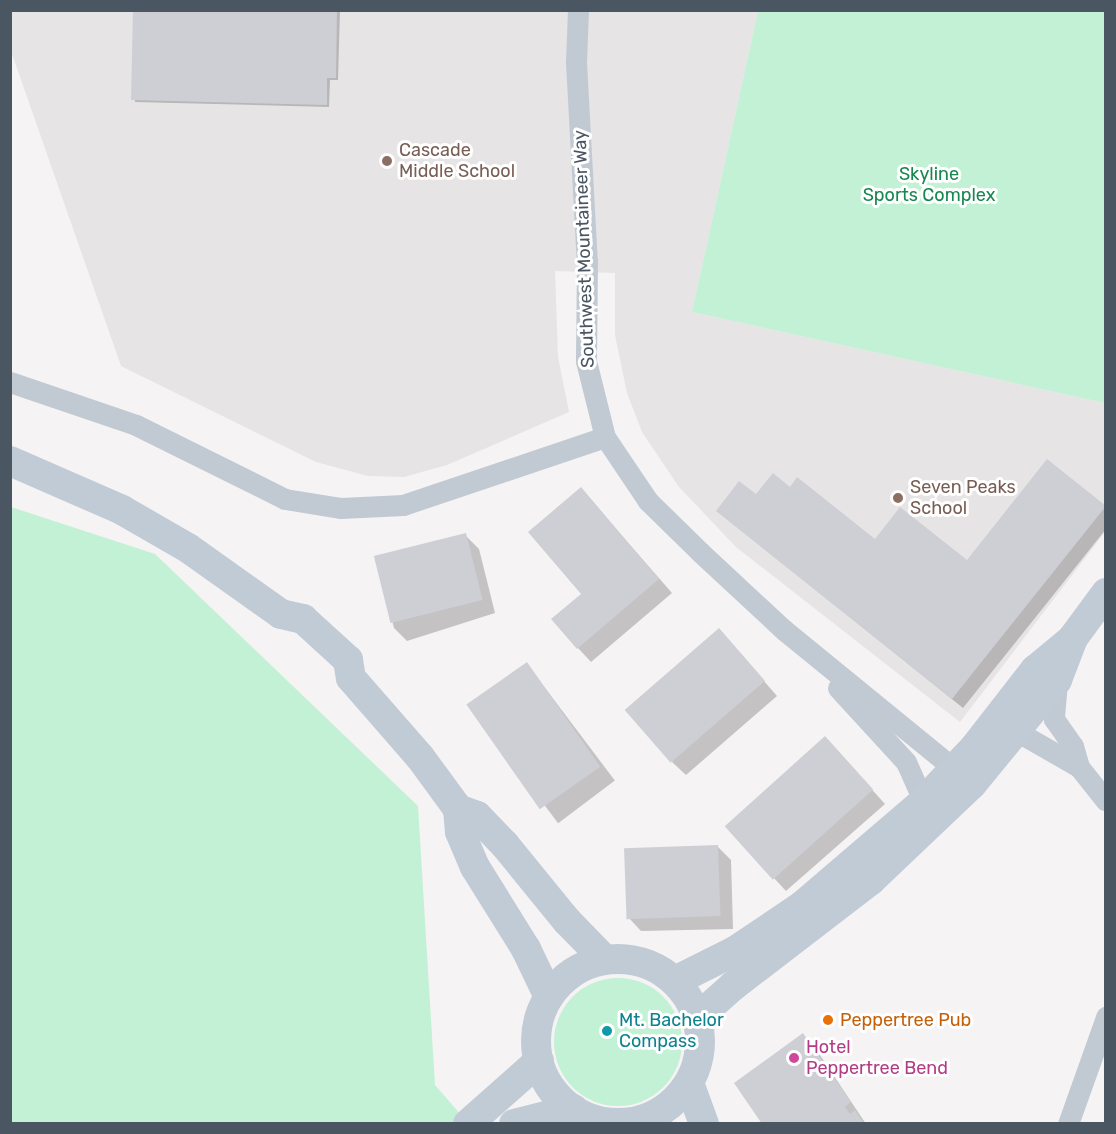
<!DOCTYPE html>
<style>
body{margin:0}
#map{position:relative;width:1116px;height:1134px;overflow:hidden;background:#f5f3f3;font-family:Rubik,sans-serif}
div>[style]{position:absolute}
.education>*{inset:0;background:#e6e4e5}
.green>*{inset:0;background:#c3f1d5}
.round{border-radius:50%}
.shadow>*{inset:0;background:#0003;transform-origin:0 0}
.building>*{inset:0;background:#cdcfd5;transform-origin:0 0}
.minor>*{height:21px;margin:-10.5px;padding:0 10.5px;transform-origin:10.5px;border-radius:10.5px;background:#c1cad2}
.secondary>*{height:30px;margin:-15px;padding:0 15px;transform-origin:15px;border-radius:15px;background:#c1cbd6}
.secondary>.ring{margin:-15px;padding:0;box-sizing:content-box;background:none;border:30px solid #c1cbd6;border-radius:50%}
.dots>*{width:16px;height:16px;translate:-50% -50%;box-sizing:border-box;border:3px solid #fff;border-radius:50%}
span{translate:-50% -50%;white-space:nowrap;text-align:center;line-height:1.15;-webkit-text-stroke:6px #fff;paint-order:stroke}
.education-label{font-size:18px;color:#785e54}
.left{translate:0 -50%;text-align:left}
.park-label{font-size:18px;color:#17864f}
.street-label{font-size:18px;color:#4a5661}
.food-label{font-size:18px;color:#c56008}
.culture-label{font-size:18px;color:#0d838f}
.hotel-label{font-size:18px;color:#b23c85}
.frame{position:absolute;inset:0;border:12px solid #4a5661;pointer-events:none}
</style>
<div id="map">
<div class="education">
<i style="clip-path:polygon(10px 11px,758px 11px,692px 312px,1105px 403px,1105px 532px,960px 722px,736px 547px,679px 487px,642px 432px,627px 393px,615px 335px,615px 273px,555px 271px,558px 357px,569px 412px,447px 465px,404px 477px,368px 476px,316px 462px,121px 366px,11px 51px)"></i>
</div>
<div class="green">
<i style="clip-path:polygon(758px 11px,1105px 11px,1105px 403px,692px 312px)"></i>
<i style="clip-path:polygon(11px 507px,155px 554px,418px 806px,435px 1085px,468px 1123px,11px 1124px)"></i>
<i class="round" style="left:554px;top:978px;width:128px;height:128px"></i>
</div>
<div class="shadow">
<i style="clip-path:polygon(135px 10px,340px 10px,338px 80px,330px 80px,329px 107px,135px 102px)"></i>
<i style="clip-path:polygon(1047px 461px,1106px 508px,1106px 529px,963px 708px,718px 511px,790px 489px,875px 541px,967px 562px)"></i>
<i style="clip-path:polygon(581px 489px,672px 593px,591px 662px,578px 648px,583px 594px)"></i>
<i style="clip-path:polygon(465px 535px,479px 549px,495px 613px,407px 641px,394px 628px,377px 561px)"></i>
<i style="clip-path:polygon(732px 644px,777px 696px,686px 775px,672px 762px)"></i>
<i style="left:527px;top:664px;width:146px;height:71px;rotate:53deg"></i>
<i style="clip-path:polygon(838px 752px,885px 804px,786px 891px,773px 877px)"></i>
<i style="clip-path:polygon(718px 847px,731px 860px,733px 929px,641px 931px,628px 917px)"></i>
<i style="clip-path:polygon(803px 1035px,816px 1049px,866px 1124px,764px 1124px)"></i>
</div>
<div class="building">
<i style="clip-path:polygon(133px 10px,337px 10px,336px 78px,327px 78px,327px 105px,131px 100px)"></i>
<i style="clip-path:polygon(1047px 459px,1106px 506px,952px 699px,716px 511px,739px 481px,756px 494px,773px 473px,790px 487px,797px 477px,875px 539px,900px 507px,967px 560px)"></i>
<i style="clip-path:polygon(581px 487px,659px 579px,577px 649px,551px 619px,581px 594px,528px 532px)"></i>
<i style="left:466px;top:533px;width:69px;height:95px;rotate:76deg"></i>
<i style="left:719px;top:628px;width:70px;height:125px;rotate:49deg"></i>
<i style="left:527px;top:662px;width:128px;height:74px;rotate:55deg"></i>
<i style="left:825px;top:736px;width:72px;height:135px;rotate:48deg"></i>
<i style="left:718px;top:845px;width:71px;height:94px;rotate:88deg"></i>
<i style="clip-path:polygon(803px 1033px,851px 1102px,845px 1107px,850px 1114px,855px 1110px,864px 1124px,762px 1124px,734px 1083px)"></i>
</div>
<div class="minor">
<i style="left:578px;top:10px;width:52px;rotate:92.2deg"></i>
<i style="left:576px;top:62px;width:200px;rotate:86.9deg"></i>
<i style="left:587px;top:262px;width:99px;rotate:90.6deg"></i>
<i style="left:586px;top:361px;width:78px;rotate:76deg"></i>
<i style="left:605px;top:437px;width:77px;rotate:56.1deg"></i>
<i style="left:648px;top:501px;width:73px;rotate:44.4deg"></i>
<i style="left:700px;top:552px;width:115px;rotate:42.9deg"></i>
<i style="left:784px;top:630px;width:232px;rotate:39.2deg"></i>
<i style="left:10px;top:382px;width:133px;rotate:18.8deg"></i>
<i style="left:136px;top:425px;width:166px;rotate:26.4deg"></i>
<i style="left:285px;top:499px;width:57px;rotate:9.1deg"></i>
<i style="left:341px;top:508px;width:62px;rotate:-2.8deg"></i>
<i style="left:403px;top:505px;width:213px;rotate:-18.6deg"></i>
<i style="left:1057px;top:682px;width:37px;rotate:95deg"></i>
<i style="left:1054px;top:719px;width:33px;rotate:55deg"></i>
<i style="left:1073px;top:746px;width:22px;rotate:74deg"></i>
<i style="left:838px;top:688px;width:100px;rotate:47.4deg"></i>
<i style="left:906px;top:762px;width:32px;rotate:66deg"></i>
<i style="left:919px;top:791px;width:14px;rotate:86deg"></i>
<i style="left:1018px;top:732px;width:70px;rotate:29.8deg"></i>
<i style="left:1079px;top:767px;width:43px;rotate:51.5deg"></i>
<i style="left:1068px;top:1124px;width:114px;rotate:-70.4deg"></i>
</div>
<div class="secondary">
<i style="left:10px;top:461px;width:122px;rotate:23.6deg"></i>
<i style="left:122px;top:510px;width:76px;rotate:29.9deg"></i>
<i style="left:188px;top:548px;width:114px;rotate:35.4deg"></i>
<i style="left:281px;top:614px;width:23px;rotate:13deg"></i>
<i style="left:303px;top:619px;width:61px;rotate:42.3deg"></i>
<i style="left:348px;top:660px;width:18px;rotate:81deg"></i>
<i style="left:351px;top:678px;width:105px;rotate:48.9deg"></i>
<i style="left:420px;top:757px;width:64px;rotate:53.8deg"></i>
<i style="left:458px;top:809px;width:23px;rotate:85deg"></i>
<i style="left:460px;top:832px;width:38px;rotate:67deg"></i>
<i style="left:475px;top:867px;width:97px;rotate:58.1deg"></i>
<i style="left:526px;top:949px;width:53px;rotate:64.4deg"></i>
<i style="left:458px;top:809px;width:20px;rotate:20deg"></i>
<i style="left:477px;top:816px;width:40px;rotate:46deg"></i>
<i style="left:505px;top:845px;width:98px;rotate:50.8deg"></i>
<i style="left:567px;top:921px;width:54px;rotate:45.7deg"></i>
<i class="ring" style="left:536px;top:959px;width:134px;height:134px"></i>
<i style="left:675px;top:981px;width:67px;rotate:-26.6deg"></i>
<i style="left:735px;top:951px;width:81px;rotate:-33.9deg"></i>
<i style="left:802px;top:906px;width:155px;rotate:-40.6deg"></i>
<i style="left:920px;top:805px;width:80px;rotate:-46.5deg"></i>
<i style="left:975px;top:747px;width:98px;rotate:-52.1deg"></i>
<i style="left:1035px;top:670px;width:47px;rotate:-39.8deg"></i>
<i style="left:697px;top:1018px;width:48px;rotate:-41.6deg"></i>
<i style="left:733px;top:986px;width:173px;rotate:-37.5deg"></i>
<i style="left:870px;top:881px;width:141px;rotate:-43.6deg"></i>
<i style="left:972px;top:784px;width:134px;rotate:-50.7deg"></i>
<i style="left:1057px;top:680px;width:45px;rotate:-69.1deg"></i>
<i style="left:1073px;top:638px;width:56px;rotate:-53.7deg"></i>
<i style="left:689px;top:1083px;width:44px;rotate:69.9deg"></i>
<i style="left:468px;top:1124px;width:95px;rotate:-41.6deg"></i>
<i style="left:514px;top:1124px;width:61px;rotate:-14.3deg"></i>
</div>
<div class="dots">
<i style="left:387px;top:161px;background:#8d6e63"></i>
<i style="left:898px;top:498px;background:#8d6e63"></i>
<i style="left:828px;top:1020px;background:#e8710a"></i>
<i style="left:607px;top:1031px;background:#0f9aa8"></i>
<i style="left:794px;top:1058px;background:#d1479c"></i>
</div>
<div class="education-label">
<span class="left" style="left:399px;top:161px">Cascade<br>Middle School</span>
<span class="left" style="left:910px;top:498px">Seven Peaks<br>School</span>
</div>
<div class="park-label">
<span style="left:929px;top:185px">Skyline<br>Sports Complex</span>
</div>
<div class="street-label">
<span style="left:584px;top:249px;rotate:-92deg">Southwest Mountaineer Way</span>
</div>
<div class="food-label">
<span class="left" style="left:840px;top:1020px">Peppertree Pub</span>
</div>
<div class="culture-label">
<span class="left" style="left:619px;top:1031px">Mt. Bachelor<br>Compass</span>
</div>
<div class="hotel-label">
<span class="left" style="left:806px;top:1058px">Hotel<br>Peppertree Bend</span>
</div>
<div class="frame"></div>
</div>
